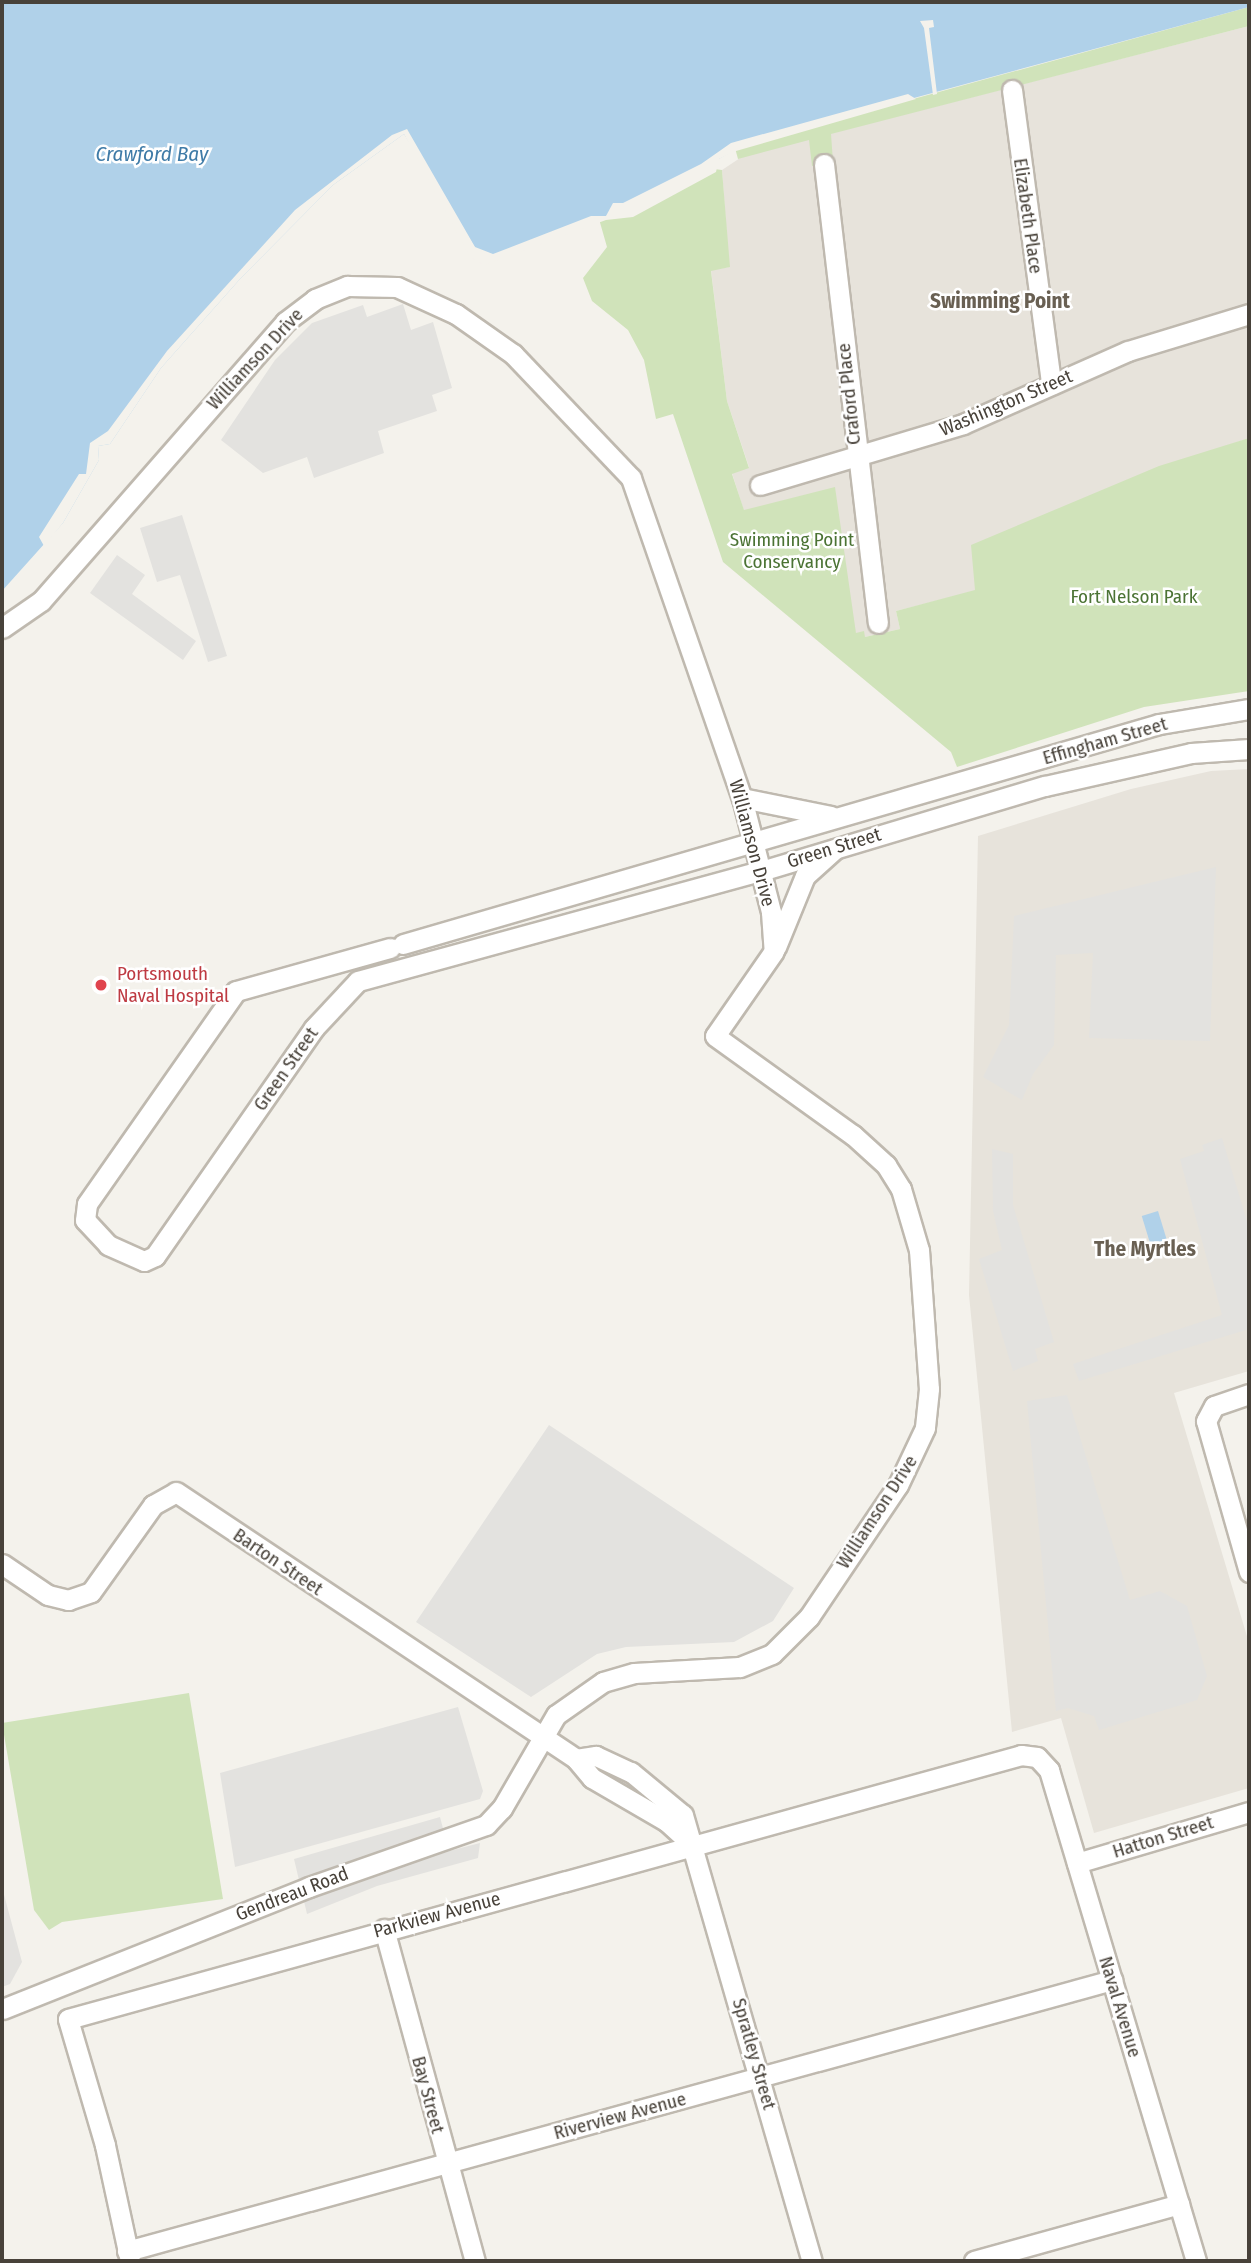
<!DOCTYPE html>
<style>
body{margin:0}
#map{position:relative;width:1251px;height:2263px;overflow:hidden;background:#f4f2ec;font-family:"Fira Sans Condensed",sans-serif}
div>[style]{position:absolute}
.residential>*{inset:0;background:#e7e3db}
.green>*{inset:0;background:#d0e3ba}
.parking>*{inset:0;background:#e3e2df}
.water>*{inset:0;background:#b0d1e9;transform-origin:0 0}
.pier>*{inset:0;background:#f4f2ec}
.roads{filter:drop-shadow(2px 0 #bfb9af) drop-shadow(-2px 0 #bfb9af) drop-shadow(0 2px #bfb9af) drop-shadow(0 -2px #bfb9af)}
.minor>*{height:19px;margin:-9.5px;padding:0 9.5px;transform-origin:9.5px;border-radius:9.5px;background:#fff}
.dots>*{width:19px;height:19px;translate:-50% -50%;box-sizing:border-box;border:4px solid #fff;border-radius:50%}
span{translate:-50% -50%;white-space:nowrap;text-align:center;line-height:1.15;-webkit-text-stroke:5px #fff;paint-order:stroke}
.street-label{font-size:19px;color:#48423a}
.park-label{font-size:19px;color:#4b7334}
.health-label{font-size:19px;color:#be3a42}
.left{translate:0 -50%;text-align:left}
.water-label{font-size:21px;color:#3f7ba7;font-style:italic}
.neighbourhood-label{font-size:21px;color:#696053;font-weight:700}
.frame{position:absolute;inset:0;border:4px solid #48423a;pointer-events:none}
</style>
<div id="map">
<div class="residential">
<i style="clip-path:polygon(1249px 26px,1249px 438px,1138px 476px,975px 591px,896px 611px,900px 629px,865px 637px,856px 633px,744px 511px,732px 473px,749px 467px,727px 401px,711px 270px,729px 267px,722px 170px,743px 156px)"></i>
<i style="clip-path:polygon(1249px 769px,1249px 1371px,1174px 1393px,1249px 1643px,1249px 1788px,1094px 1833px,1061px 1718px,1012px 1732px,969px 1295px,978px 836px,1131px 789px,1211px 771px)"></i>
</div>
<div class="green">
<i style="clip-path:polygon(1249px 7px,1249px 26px,831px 134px,833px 162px,812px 166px,809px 140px,738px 159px,735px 148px)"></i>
<i style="clip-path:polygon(714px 169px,722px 170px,730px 267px,711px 271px,727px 401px,749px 468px,732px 474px,744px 510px,835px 487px,856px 633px,864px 631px,865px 637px,900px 629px,896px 611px,975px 590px,971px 545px,1159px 466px,1249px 438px,1249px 691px,1144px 707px,957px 767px,951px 752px,723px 562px,673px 414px,656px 419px,644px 360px,628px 330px,592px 301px,583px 278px,607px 247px,599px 219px)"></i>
<i style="clip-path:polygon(189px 1693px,223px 1899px,62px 1922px,49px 1930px,34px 1910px,2px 1723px)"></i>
</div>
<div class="parking">
<i style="clip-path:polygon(403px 304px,411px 330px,433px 322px,452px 388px,432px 395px,437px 411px,378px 431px,384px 453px,314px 478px,307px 457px,263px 473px,221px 440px,275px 360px,312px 323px,363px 305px,367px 317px)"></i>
<i style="clip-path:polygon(182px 515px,227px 656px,208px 662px,180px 575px,157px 582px,140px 528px)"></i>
<i style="clip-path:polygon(117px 555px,145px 575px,132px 594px,196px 641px,183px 660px,90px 593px)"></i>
<i style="clip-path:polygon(1216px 867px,1210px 1041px,1089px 1038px,1093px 953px,1056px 955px,1054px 1045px,1033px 1074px,1022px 1100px,983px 1077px,1009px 1025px,1014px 916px)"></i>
<i style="clip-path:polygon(1222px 1138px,1249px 1228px,1249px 1329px,1079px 1381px,1073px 1364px,1222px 1315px,1180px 1159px,1204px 1151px,1202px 1145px)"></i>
<i style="clip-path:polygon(992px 1149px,1013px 1154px,1013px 1205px,1054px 1342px,1035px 1349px,1038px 1361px,1013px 1371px,979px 1259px,1002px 1250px,993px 1211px)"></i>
<i style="clip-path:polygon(1067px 1395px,1130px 1600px,1160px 1591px,1187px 1606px,1207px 1676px,1197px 1700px,1099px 1730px,1094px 1716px,1068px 1708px,1056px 1711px,1027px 1401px)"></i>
<i style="clip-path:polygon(549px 1425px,794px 1588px,773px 1621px,734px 1642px,626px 1647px,597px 1654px,531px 1697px,416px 1622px)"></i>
<i style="clip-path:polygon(458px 1707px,483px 1791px,480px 1799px,235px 1867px,220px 1773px)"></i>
<i style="clip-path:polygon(440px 1817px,449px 1851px,480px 1843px,478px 1858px,377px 1886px,307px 1914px,294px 1859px)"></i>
<i style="clip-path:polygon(2px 1887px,22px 1962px,10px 1984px,2px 1987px)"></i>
</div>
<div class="water">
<i style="clip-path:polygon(2px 2px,1249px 2px,1249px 7px,752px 142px,606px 216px,484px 262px,404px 134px,333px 185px,240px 279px,161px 368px,110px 444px,98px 446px,99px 460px,63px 523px,2px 591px)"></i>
<i style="left:1158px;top:1211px;width:41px;height:17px;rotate:73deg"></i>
</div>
<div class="pier">
<i style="clip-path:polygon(933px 20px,934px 27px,929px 28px,937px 94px,933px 95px,924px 28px,920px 21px)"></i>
<i style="clip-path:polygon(908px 94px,916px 99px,736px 151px,719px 159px,716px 172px,633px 217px,606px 220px,484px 265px,470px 257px,404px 134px,333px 185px,240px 279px,161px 368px,110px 444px,98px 446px,99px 460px,63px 523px,44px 546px,39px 537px,79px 474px,86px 474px,90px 443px,108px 431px,167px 351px,295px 210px,392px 135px,407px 129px,475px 247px,493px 254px,591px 216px,606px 216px,613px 203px,623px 203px,701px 164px,731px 143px)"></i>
</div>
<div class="roads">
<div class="minor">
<i style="left:1012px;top:90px;width:297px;rotate:82.4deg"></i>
<i style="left:824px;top:164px;width:462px;rotate:83.3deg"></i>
<i style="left:760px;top:485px;width:212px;rotate:-16.7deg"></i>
<i style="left:963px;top:424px;width:180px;rotate:-23.9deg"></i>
<i style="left:1128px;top:351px;width:127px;rotate:-17deg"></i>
<i style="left:2px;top:628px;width:47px;rotate:-34.7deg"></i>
<i style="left:41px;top:601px;width:371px;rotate:-48.8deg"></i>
<i style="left:285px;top:322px;width:38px;rotate:-37deg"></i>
<i style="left:315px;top:299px;width:35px;rotate:-22deg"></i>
<i style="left:347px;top:286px;width:50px;rotate:1.1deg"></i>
<i style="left:397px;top:287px;width:65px;rotate:24.6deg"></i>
<i style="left:456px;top:314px;width:70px;rotate:35.1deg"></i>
<i style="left:513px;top:354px;width:171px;rotate:46.4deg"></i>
<i style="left:631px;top:478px;width:339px;rotate:70.9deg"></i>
<i style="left:742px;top:798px;width:118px;rotate:75.7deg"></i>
<i style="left:771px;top:912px;width:39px;rotate:86deg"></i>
<i style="left:774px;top:951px;width:103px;rotate:124.8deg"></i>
<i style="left:715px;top:1036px;width:170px;rotate:35.7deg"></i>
<i style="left:853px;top:1135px;width:45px;rotate:42.3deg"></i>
<i style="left:886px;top:1165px;width:28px;rotate:58deg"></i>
<i style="left:901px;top:1189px;width:64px;rotate:73.6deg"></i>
<i style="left:919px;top:1250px;width:139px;rotate:85.9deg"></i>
<i style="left:929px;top:1389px;width:39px;rotate:96deg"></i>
<i style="left:925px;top:1428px;width:63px;rotate:115.3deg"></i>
<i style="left:898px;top:1485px;width:159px;rotate:124deg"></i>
<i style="left:809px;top:1617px;width:52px;rotate:135deg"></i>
<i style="left:772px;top:1654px;width:35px;rotate:158deg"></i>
<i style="left:739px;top:1667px;width:105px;rotate:176.7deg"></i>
<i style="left:634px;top:1673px;width:32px;rotate:164deg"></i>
<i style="left:603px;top:1682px;width:57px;rotate:144.9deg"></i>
<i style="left:556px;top:1715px;width:108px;rotate:120.1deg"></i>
<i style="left:502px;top:1808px;width:23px;rotate:133deg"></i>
<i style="left:486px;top:1825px;width:188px;rotate:160.7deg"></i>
<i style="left:309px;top:1887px;width:330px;rotate:158.3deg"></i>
<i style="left:742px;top:798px;width:91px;rotate:11.4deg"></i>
<i style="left:403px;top:944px;width:787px;rotate:-16.23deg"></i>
<i style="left:1159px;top:724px;width:91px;rotate:-9.5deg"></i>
<i style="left:776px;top:947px;width:77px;rotate:-67.8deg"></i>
<i style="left:805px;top:876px;width:40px;rotate:-42deg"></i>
<i style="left:390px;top:948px;width:160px;rotate:164.4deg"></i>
<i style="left:236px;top:991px;width:260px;rotate:125deg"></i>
<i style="left:87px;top:1204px;width:16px;rotate:97deg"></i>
<i style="left:85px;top:1220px;width:34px;rotate:47deg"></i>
<i style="left:108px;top:1245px;width:39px;rotate:24deg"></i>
<i style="left:144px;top:1261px;width:12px;rotate:-24deg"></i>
<i style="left:155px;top:1256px;width:278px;rotate:-55.1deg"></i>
<i style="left:314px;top:1028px;width:64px;rotate:-46.9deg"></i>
<i style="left:358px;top:981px;width:418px;rotate:-15.3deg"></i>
<i style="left:761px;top:871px;width:296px;rotate:-16.7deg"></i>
<i style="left:1045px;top:786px;width:150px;rotate:-12.7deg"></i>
<i style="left:1191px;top:753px;width:58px;rotate:-3.9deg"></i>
<i style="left:1249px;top:1394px;width:37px;rotate:161deg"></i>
<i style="left:1214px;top:1406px;width:17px;rotate:118deg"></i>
<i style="left:1206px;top:1421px;width:157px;rotate:74.1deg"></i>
<i style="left:2px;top:1564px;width:55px;rotate:34deg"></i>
<i style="left:48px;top:1595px;width:21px;rotate:14deg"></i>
<i style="left:68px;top:1600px;width:24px;rotate:-19deg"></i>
<i style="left:91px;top:1592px;width:107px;rotate:-54.5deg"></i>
<i style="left:153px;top:1505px;width:26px;rotate:-29deg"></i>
<i style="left:176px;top:1492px;width:481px;rotate:33.7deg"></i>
<i style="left:576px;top:1759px;width:25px;rotate:50deg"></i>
<i style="left:592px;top:1778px;width:86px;rotate:30.2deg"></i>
<i style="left:666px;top:1821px;width:39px;rotate:42deg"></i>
<i style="left:576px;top:1759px;width:20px;rotate:-9deg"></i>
<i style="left:596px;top:1756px;width:38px;rotate:25deg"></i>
<i style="left:631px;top:1772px;width:67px;rotate:39.6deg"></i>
<i style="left:683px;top:1815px;width:464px;rotate:73.9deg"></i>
<i style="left:1077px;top:1863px;width:179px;rotate:-16.5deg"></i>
<i style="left:384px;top:1929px;width:344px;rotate:74.7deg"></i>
<i style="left:127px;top:2251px;width:1022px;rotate:-15.38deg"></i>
<i style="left:130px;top:2261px;width:119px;rotate:-102.2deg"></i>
<i style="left:105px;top:2145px;width:131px;rotate:-106.4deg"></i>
<i style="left:68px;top:2019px;width:989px;rotate:-15.48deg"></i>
<i style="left:1021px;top:1755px;width:16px;rotate:7deg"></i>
<i style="left:1037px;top:1757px;width:18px;rotate:47deg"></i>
<i style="left:1049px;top:1770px;width:513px;rotate:73.33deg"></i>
<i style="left:974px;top:2261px;width:213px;rotate:-15.5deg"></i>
</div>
</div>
<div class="dots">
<i style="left:101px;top:985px;background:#e0444e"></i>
</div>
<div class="street-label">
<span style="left:1028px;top:216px;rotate:82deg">Elizabeth Place</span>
<span style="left:255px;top:359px;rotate:-47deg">Williamson Drive</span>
<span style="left:849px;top:394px;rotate:-96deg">Craford Place</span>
<span style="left:1006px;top:403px;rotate:-23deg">Washington Street</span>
<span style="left:1105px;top:741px;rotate:-16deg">Effingham Street</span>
<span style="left:752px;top:843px;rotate:75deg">Williamson Drive</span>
<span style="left:834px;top:848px;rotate:-17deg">Green Street</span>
<span style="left:286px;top:1069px;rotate:-55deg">Green Street</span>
<span style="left:877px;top:1512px;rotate:-57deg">Williamson Drive</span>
<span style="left:278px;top:1562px;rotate:34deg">Barton Street</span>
<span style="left:1163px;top:1837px;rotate:-17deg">Hatton Street</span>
<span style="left:292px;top:1894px;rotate:-21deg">Gendreau Road</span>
<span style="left:437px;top:1915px;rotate:-15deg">Parkview Avenue</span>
<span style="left:1120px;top:2007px;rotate:73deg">Naval Avenue</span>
<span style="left:754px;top:2054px;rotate:74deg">Spratley Street</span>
<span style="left:428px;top:2095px;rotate:75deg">Bay Street</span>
<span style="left:620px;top:2116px;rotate:-15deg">Riverview Avenue</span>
</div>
<div class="park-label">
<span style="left:792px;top:551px">Swimming Point<br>Conservancy</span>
<span style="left:1134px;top:597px">Fort Nelson Park</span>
</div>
<div class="health-label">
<span class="left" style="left:117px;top:985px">Portsmouth<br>Naval Hospital</span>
</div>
<div class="water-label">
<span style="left:152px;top:154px">Crawford Bay</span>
</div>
<div class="neighbourhood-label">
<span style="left:1000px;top:301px">Swimming Point</span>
<span style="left:1145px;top:1249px">The Myrtles</span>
</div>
<div class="frame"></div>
</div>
